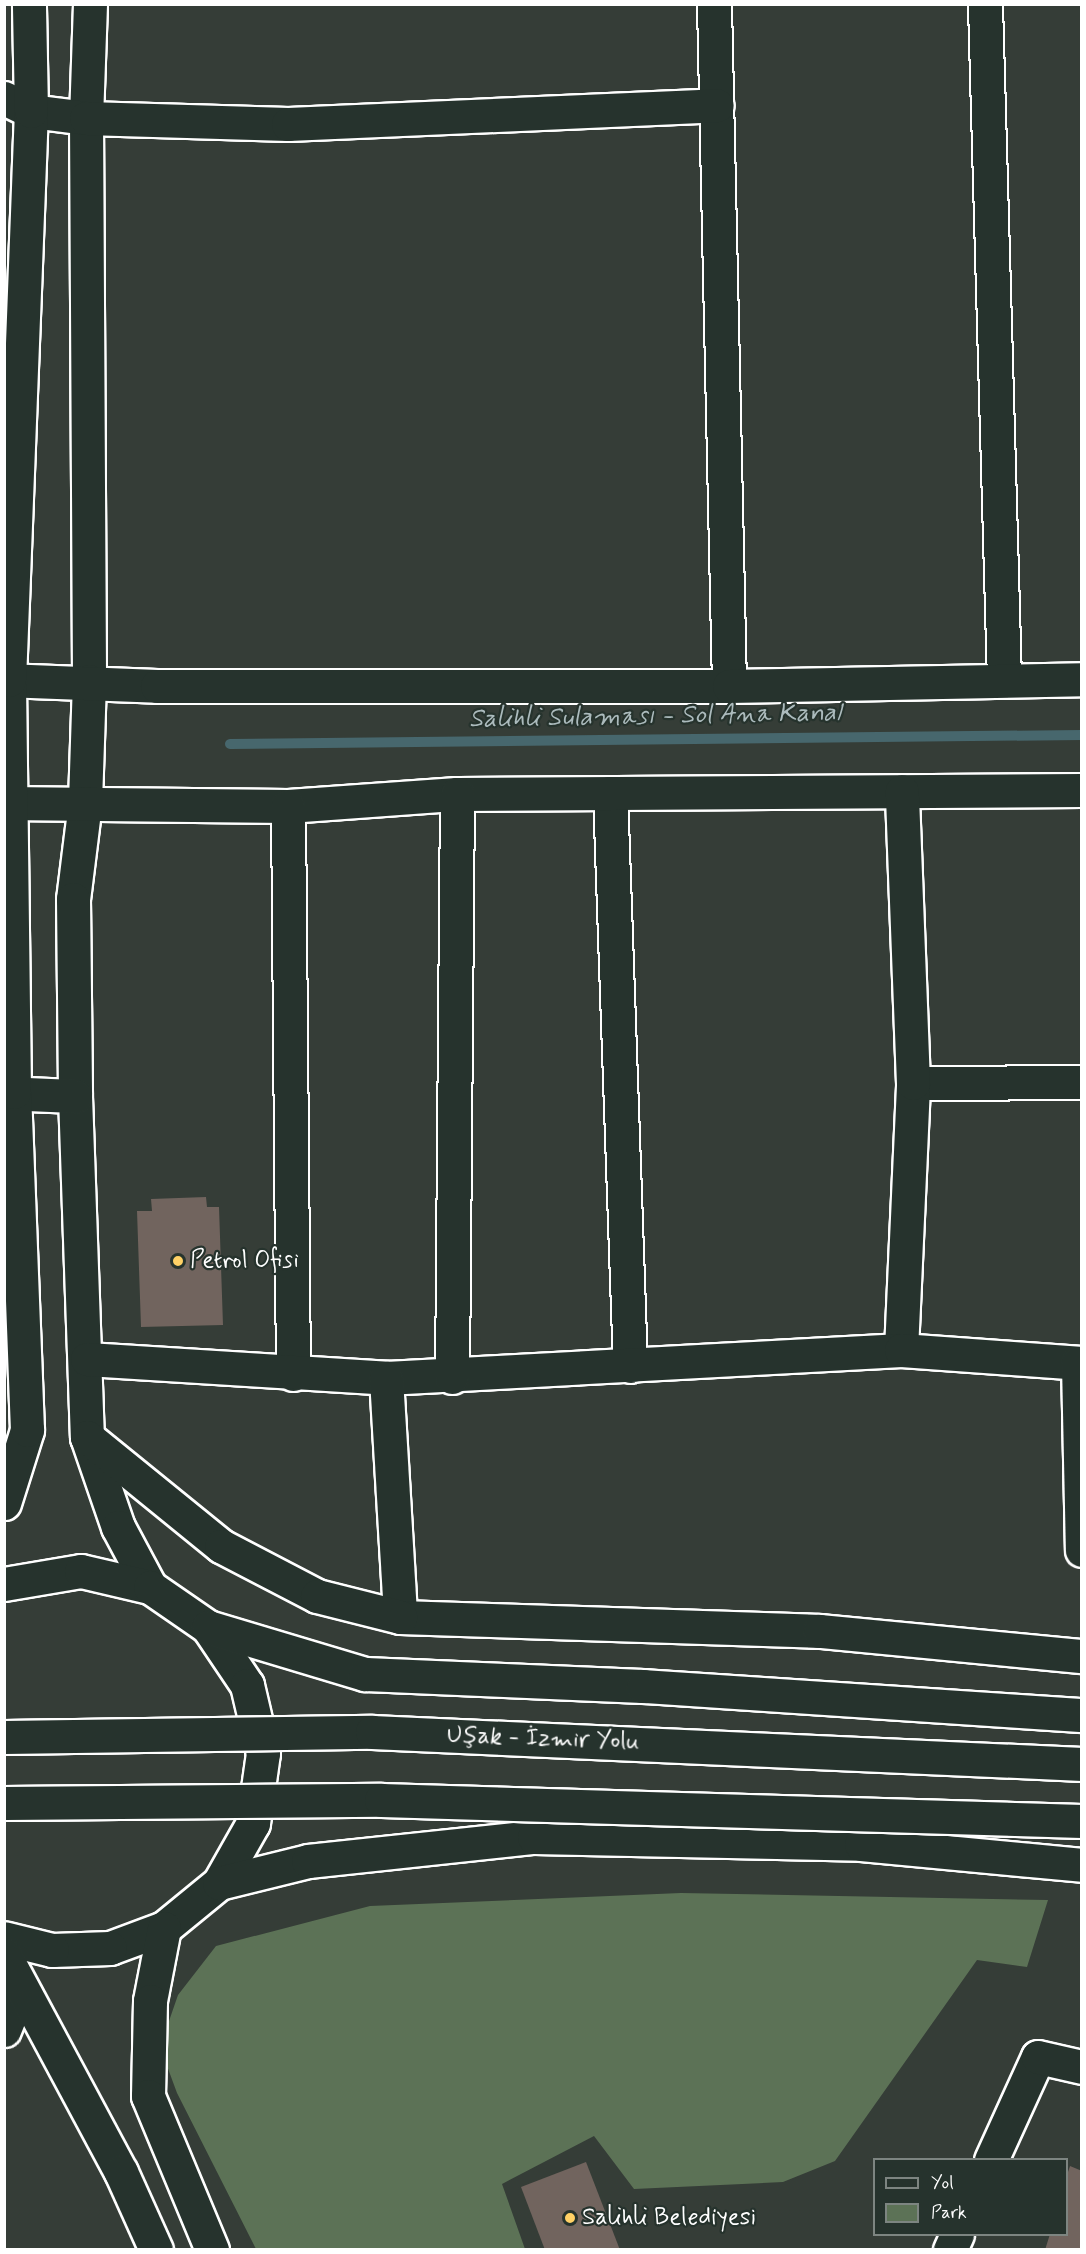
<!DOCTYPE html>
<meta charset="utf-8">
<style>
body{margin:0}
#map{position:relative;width:1086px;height:2254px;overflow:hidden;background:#353d37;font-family:Mynerve,sans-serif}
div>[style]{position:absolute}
.green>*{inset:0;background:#5c7256}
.stream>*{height:10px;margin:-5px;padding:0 5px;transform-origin:5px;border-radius:5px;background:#47676d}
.building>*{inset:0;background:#71645e}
.roads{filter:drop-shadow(2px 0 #fff) drop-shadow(-2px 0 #fff) drop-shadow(0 2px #fff) drop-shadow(0 -2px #fff)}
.minor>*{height:33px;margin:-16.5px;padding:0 16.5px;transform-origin:16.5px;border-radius:16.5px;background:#26332d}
.major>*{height:33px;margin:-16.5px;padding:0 16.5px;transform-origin:16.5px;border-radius:16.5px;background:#26332d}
.highway>*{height:33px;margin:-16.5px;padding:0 16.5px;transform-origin:16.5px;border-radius:16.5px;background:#26332d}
.bridges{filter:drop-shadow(2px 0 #fff) drop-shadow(-2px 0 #fff) drop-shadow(0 2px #fff) drop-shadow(0 -2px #fff)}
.highway-bridge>*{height:33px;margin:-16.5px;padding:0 16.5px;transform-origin:16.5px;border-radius:16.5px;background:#26332d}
.dots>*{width:16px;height:16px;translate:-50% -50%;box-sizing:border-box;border:3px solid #26332d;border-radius:50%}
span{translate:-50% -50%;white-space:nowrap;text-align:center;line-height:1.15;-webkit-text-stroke:4.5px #26332d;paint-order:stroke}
.poi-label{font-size:24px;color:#fff}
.left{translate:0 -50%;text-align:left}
.street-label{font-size:24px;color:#fff}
.water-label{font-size:26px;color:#acbbbd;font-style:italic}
.frame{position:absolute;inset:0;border:6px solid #fff;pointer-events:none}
.legend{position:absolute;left:873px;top:2158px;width:195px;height:78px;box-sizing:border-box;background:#26332d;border:2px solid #7d8581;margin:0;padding:8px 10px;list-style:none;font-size:18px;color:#fff}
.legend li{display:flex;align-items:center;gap:12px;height:30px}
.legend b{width:30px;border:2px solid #7d8581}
</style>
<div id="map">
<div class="green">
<i style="clip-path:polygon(681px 1893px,1048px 1900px,1027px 1967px,977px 1960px,835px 2161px,783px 2182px,634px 2189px,594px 2136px,502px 2184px,525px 2249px,256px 2249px,177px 2093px,160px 2047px,178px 1995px,216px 1946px,370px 1906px)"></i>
</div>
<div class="stream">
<i style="left:230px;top:744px;width:852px;rotate:-0.61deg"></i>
</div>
<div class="building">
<i style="clip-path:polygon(206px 1197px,207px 1207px,219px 1207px,223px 1325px,141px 1327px,137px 1211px,152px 1211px,151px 1199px)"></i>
<i style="clip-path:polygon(586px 2162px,620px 2250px,545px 2250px,521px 2187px)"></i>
<i style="clip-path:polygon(1070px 2166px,1082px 2171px,1082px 2250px,1045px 2250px,1050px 2234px,1066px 2234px,1066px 2178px)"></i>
</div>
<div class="roads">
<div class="minor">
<i style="left:90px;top:4px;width:114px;rotate:92deg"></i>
<i style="left:86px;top:118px;width:563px;rotate:89.69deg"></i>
<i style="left:89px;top:681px;width:122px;rotate:91.9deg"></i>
<i style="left:85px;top:803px;width:97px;rotate:97.1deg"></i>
<i style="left:73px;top:899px;width:197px;rotate:89.4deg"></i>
<i style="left:75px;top:1096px;width:341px;rotate:88deg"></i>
<i style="left:87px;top:1437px;width:95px;rotate:71deg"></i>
<i style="left:118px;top:1527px;width:68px;rotate:61.9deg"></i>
<i style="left:714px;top:4px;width:682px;rotate:88.74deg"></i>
<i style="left:985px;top:4px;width:676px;rotate:88.39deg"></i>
<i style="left:4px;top:98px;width:30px;rotate:26deg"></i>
<i style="left:31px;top:111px;width:55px;rotate:7.3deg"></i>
<i style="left:86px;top:118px;width:202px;rotate:1.7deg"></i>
<i style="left:288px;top:124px;width:429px;rotate:-2.5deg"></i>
<i style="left:4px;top:680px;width:153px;rotate:2.2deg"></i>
<i style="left:157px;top:686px;width:572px"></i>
<i style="left:729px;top:686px;width:353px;rotate:-1.1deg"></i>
<i style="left:610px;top:793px;width:573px;rotate:88deg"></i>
<i style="left:4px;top:803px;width:284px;rotate:0.6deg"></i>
<i style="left:288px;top:806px;width:169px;rotate:-4.1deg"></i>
<i style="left:457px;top:794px;width:625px;rotate:-0.37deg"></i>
<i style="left:288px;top:806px;width:568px;rotate:89.5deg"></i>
<i style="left:913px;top:1083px;width:169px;rotate:-0.3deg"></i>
<i style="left:4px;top:1093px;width:71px;rotate:2.4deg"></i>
<i style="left:901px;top:1350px;width:267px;rotate:-87.4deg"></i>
<i style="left:913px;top:1083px;width:292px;rotate:-92.2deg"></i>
<i style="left:87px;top:1359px;width:300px;rotate:3.6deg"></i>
<i style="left:386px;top:1378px;width:516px;rotate:-3.11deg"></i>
<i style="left:901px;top:1350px;width:181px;rotate:4.1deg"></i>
<i style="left:1078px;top:1363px;width:187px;rotate:88.8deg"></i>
<i style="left:452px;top:1377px;width:583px;rotate:-89.51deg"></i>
<i style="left:386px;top:1378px;width:239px;rotate:86.6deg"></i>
<i style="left:400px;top:1617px;width:420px;rotate:1.9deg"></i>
<i style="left:820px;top:1631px;width:263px;rotate:5.5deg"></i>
<i style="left:87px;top:1437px;width:173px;rotate:39.1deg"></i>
<i style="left:221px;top:1546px;width:108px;rotate:27.5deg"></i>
<i style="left:317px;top:1596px;width:86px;rotate:14.2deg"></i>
<i style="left:4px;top:1503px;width:77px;rotate:-72.5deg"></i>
<i style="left:27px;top:1430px;width:338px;rotate:-92.2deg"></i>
<i style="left:14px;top:1092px;width:412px;rotate:-90.7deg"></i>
<i style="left:9px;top:680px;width:569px;rotate:-87.79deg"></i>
<i style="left:31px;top:111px;width:107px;rotate:-91.1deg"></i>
<i style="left:4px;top:2030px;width:45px;rotate:-68deg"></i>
<i style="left:991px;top:2160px;width:113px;rotate:-65.5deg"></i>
<i style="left:1038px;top:2057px;width:45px;rotate:12.8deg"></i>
<i style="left:950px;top:2250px;width:17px;rotate:-66deg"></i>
</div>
<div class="major">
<i style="left:4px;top:1584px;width:78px;rotate:-9.6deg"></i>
<i style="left:81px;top:1571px;width:71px;rotate:13.1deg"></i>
<i style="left:150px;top:1587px;width:70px;rotate:34.6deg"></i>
<i style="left:208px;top:1627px;width:70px;rotate:56.1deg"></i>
<i style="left:247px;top:1685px;width:70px;rotate:76.8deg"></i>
<i style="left:263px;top:1753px;width:71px;rotate:98.1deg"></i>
<i style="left:253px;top:1823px;width:69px;rotate:119.5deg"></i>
<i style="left:219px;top:1883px;width:71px;rotate:140.7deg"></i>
<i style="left:164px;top:1928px;width:58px;rotate:159.7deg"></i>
<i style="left:110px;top:1948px;width:58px;rotate:178deg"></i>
<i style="left:52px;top:1950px;width:49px;rotate:-166deg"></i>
<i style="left:164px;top:1928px;width:74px;rotate:100.9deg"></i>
<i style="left:150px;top:2001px;width:95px;rotate:91.2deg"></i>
<i style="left:148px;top:2096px;width:167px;rotate:67.4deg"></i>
<i style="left:4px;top:1954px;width:247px;rotate:61.8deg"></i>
<i style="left:121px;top:2172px;width:85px;rotate:65.8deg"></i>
</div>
<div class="highway">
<i style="left:208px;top:1627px;width:164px;rotate:16.7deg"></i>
<i style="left:365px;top:1674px;width:278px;rotate:2.5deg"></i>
<i style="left:643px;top:1686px;width:440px;rotate:3.8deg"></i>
<i style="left:219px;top:1883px;width:92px;rotate:-13.9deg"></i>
<i style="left:308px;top:1861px;width:227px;rotate:-6.1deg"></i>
<i style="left:534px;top:1837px;width:327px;rotate:1.2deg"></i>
<i style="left:861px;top:1844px;width:222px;rotate:5.4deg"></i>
</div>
</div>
<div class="bridges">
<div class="highway-bridge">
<i style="left:4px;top:1737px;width:368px;rotate:-0.8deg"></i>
<i style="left:372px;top:1732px;width:711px;rotate:2.58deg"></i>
<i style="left:4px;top:1803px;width:377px;rotate:-0.5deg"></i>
<i style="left:381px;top:1800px;width:701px;rotate:1.72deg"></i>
</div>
</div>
<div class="dots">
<i style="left:178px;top:1261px;background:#ffd166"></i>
<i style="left:570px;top:2218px;background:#ffd166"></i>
</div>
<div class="poi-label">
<span class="left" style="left:190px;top:1261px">Petrol Ofisi</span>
<span class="left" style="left:582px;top:2218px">Salihli Belediyesi</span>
</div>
<div class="street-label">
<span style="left:543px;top:1739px;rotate:2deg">Uşak - İzmir Yolu</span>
</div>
<div class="water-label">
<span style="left:655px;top:717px;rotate:-1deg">Salihli Sulaması - Sol Ana Kanal</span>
</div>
<div class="frame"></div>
<ul class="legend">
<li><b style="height:8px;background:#26332d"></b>Yol</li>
<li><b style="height:16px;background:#5c7256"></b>Park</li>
</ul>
</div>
